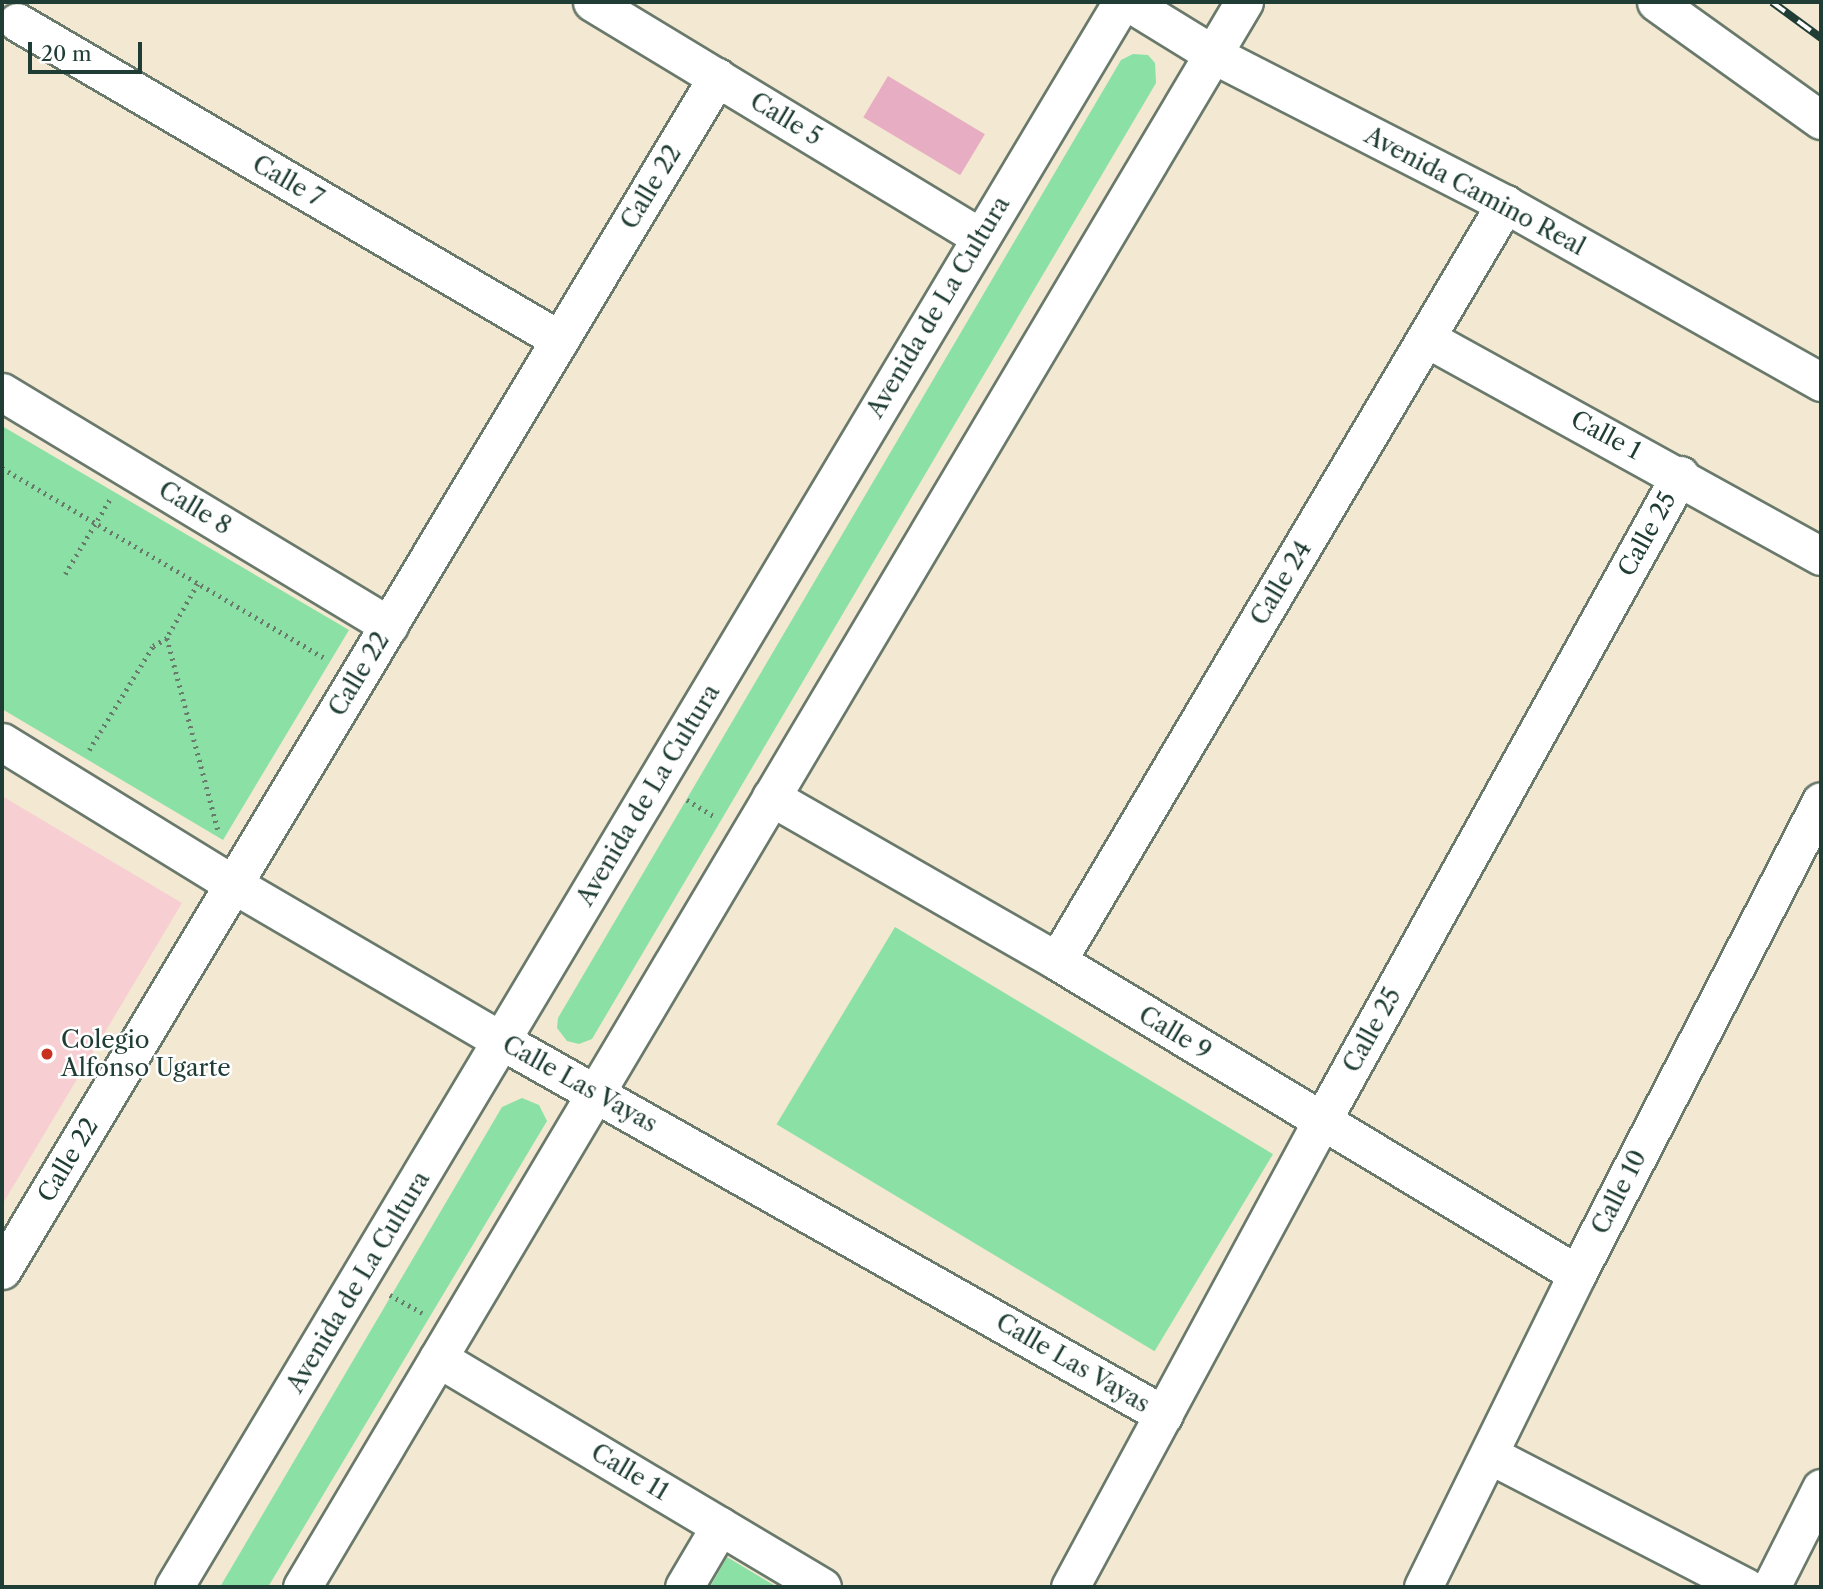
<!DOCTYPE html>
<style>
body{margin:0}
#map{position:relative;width:1823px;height:1589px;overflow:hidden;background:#f3e8d1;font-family:"Libre Caslon Text",serif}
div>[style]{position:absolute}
.built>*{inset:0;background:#f7cfd2}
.green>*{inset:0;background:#8be1a5;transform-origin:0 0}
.building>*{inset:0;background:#e7adc2;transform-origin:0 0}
.path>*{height:4.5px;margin-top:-2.25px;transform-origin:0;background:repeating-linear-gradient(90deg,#69796b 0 2px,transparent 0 7px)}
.roads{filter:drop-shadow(2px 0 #69796b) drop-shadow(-2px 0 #69796b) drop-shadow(0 2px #69796b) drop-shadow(0 -2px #69796b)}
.minor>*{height:37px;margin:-18.5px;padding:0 18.5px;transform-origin:18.5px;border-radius:18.5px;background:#fff}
.rail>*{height:8px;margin-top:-4px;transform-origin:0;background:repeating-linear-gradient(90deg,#fff 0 16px,#1f3d34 0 32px);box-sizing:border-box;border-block:2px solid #1f3d34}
.dots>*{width:19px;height:19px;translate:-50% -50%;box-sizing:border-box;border:4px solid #fff;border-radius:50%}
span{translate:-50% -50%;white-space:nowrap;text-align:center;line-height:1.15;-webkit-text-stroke:5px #fff;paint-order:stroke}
.street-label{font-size:24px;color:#1f3d34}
.poi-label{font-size:24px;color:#1f3d34}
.left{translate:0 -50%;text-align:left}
.frame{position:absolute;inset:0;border:4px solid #1f3d34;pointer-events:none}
.scale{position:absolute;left:28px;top:42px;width:114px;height:32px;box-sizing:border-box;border:4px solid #1f3d34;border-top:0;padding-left:9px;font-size:21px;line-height:24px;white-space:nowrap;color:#1f3d34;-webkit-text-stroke:5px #fff;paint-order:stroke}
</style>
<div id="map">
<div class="built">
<i style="clip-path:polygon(2px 796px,182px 903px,2px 1205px)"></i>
</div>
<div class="green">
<i style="clip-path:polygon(1133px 54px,1148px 55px,1155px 63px,1156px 83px,592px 1039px,579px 1044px,567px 1041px,557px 1028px,558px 1018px,1121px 60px)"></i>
<i style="clip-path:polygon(2px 426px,349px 630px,223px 840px,2px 709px)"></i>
<i style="left:895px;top:927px;width:441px;height:230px;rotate:31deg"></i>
<i style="clip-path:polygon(522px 1098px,539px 1105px,547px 1121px,268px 1587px,220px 1587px,502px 1107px)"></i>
<i style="clip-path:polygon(727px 1557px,777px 1587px,710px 1587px)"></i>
</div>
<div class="building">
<i style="left:888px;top:76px;width:113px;height:48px;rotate:31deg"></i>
</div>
<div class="path">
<i style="left:2px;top:468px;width:373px;rotate:30.5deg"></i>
<i style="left:65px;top:574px;width:87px;rotate:-59deg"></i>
<i style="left:198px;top:584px;width:62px;rotate:119.9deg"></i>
<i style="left:167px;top:638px;width:199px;rotate:75.1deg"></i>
<i style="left:89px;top:750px;width:122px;rotate:-58.4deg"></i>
<i style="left:153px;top:646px;width:16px;rotate:-30deg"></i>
<i style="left:687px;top:800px;width:33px;rotate:31deg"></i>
<i style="left:390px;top:1295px;width:37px;rotate:29deg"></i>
</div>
<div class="roads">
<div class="minor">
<i style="left:592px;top:2px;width:454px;rotate:31.2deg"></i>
<i style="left:1128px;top:2px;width:101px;rotate:31.6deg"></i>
<i style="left:1214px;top:55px;width:327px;rotate:27.1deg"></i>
<i style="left:1505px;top:204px;width:363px;rotate:29.4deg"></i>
<i style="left:1656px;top:2px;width:203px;rotate:35.6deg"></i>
<i style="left:17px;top:22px;width:629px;rotate:30.35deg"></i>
<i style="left:1426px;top:338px;width:451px;rotate:28.9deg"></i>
<i style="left:2px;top:392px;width:452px;rotate:31.1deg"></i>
<i style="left:2px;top:742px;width:271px;rotate:31.6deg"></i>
<i style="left:233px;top:884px;width:311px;rotate:30.3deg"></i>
<i style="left:502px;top:1041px;width:760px;rotate:29.46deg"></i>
<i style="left:771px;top:797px;width:330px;rotate:29.8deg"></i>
<i style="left:1057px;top:961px;width:607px;rotate:31.04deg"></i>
<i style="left:1057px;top:961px;width:880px;rotate:-59.38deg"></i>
<i style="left:2px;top:1270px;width:1391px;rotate:-59.06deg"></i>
<i style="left:438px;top:1358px;width:447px;rotate:30.8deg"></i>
<i style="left:1490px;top:1455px;width:288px;rotate:27.3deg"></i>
<i style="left:174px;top:1587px;width:1847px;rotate:-59.12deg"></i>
<i style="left:302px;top:1587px;width:1844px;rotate:-59.28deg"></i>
<i style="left:684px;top:1587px;width:71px;rotate:-59.5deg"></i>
<i style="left:1070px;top:1587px;width:528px;rotate:-61.64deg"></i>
<i style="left:1321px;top:1122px;width:740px;rotate:-60.98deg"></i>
<i style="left:1423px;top:1587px;width:349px;rotate:-63.8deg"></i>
<i style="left:1577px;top:1274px;width:532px;rotate:-62.71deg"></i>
<i style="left:1771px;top:1587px;width:111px;rotate:-63.2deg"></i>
</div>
</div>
<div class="rail">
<i style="left:1772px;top:2px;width:61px;rotate:36.3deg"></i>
</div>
<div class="dots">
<i style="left:47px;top:1054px;background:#c8321e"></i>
</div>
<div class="street-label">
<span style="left:786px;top:119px;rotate:31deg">Calle 5</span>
<span style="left:288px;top:181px;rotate:30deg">Calle 7</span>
<span style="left:651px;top:187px;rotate:-59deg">Calle 22</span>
<span style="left:1475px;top:191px;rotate:28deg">Avenida Camino Real</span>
<span style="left:938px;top:307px;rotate:-59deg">Avenida de La Cultura</span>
<span style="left:1606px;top:435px;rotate:28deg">Calle 1</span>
<span style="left:195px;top:508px;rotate:31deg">Calle 8</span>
<span style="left:1647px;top:534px;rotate:-61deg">Calle 25</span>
<span style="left:1281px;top:583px;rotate:-59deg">Calle 24</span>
<span style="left:359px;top:674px;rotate:-59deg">Calle 22</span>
<span style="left:648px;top:795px;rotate:-59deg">Avenida de La Cultura</span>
<span style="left:1372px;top:1030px;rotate:-61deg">Calle 25</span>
<span style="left:1175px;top:1033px;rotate:31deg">Calle 9</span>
<span style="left:580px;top:1084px;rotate:29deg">Calle Las Vayas</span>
<span style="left:68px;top:1160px;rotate:-59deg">Calle 22</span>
<span style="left:1619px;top:1192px;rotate:-63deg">Calle 10</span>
<span style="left:358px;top:1282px;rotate:-59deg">Avenida de La Cultura</span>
<span style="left:1073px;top:1363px;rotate:30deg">Calle Las Vayas</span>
<span style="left:630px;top:1472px;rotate:31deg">Calle 11</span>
</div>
<div class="poi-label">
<span class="left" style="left:61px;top:1054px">Colegio<br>Alfonso Ugarte</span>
</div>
<div class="frame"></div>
<div class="scale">20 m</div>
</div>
